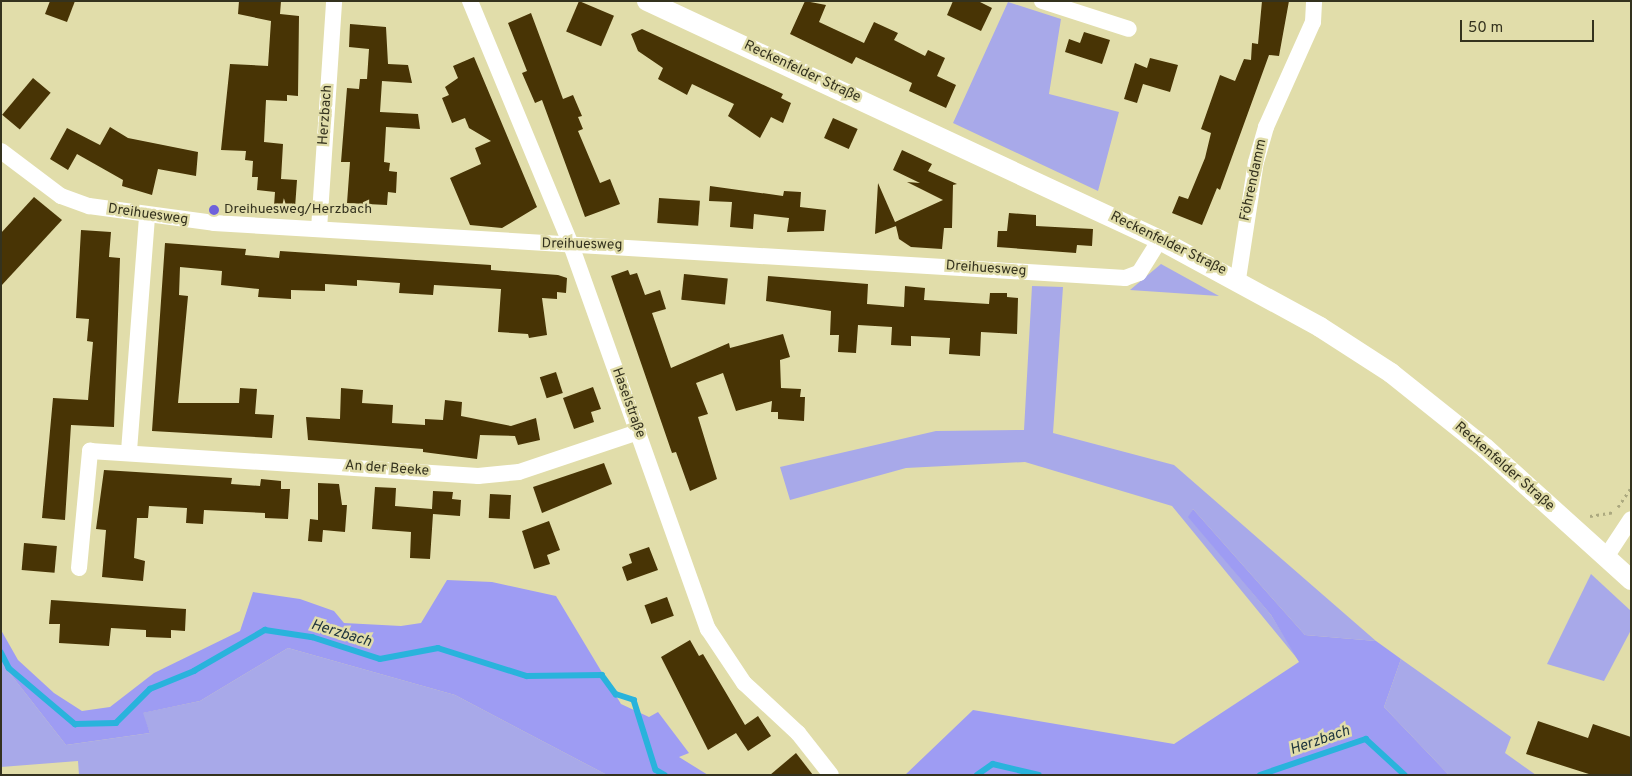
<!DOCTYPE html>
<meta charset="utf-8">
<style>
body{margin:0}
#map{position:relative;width:1632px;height:776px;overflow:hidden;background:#e1ddaa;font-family:Overpass,sans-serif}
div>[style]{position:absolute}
.green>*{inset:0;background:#a8a9e9}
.forest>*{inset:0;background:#9e9cf3}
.stream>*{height:5.5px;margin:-2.75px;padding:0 2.75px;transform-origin:2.75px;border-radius:2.75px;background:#29b3dc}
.building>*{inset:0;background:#483405;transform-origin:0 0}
.path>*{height:3px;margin-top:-1.5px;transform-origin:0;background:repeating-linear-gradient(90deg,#aca97f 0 2.5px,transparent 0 6.5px)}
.minor>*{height:16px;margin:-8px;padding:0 8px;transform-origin:8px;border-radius:8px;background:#fff}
.tertiary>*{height:20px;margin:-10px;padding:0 10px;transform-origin:10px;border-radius:10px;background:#fff}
.dots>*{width:14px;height:14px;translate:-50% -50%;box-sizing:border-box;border:2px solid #e1ddaa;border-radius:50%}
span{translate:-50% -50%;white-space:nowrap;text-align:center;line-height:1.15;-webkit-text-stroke:5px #e1ddaa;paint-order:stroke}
.street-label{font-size:14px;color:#34321e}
.poi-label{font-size:14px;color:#34321e}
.left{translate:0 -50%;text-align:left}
.water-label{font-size:15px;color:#20363e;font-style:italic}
.frame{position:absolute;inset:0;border:2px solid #34321e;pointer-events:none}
.scale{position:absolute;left:1460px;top:20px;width:134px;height:22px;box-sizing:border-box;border:2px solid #34321e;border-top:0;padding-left:6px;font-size:15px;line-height:18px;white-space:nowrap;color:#34321e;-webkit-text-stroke:4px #e1ddaa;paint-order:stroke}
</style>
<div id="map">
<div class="green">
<i style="clip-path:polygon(1008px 2px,1061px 19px,1049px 94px,1119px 112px,1098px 191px,953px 123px)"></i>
<i style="clip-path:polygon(1161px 264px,1219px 296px,1130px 290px)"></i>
<i style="clip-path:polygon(1032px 286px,1063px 287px,1053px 433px,1174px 465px,1376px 641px,1305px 635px,1193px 509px,1189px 517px,1271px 615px,1300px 662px,1172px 506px,1025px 462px,906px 468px,790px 500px,780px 467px,936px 431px,1024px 430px)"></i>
<i style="clip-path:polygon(1591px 574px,1631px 611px,1631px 630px,1604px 681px,1547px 664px)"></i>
<i style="clip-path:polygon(288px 648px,455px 695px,607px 775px,79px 775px,78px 761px,1px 767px,1px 662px,66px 745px,150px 733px,142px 713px,200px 701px)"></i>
<i style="clip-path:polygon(1401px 659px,1511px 737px,1505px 753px,1536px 775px,1449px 775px,1384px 707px)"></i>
</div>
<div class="forest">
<i style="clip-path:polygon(1193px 509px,1305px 635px,1376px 641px,1401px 659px,1384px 707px,1449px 775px,905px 775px,973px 710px,1174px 744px,1299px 662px,1271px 615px,1188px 517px)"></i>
<i style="clip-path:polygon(447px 580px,492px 582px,556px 596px,621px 704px,649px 717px,658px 712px,689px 753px,679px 757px,708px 775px,607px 775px,455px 695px,288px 648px,200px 701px,143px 713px,150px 733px,66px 745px,1px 662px,1px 630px,18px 660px,54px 693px,82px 711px,110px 707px,154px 673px,240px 631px,253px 592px,300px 599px,334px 611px,344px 623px,401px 626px,421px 623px)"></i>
</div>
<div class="stream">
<i style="left:1px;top:652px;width:18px;rotate:63deg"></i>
<i style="left:9px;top:668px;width:87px;rotate:40.3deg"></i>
<i style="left:75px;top:724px;width:41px;rotate:-1.4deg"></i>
<i style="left:116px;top:723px;width:48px;rotate:-45deg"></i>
<i style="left:150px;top:689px;width:48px;rotate:-22.2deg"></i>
<i style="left:194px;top:671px;width:82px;rotate:-30deg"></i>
<i style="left:265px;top:630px;width:48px;rotate:8.5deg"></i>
<i style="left:312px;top:637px;width:71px;rotate:17.9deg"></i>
<i style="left:380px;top:659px;width:59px;rotate:-10.7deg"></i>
<i style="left:438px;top:648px;width:93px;rotate:17.5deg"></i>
<i style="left:527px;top:676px;width:75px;rotate:-0.8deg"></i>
<i style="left:602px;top:675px;width:24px;rotate:54deg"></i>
<i style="left:616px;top:694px;width:19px;rotate:18deg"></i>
<i style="left:634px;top:700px;width:73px;rotate:72.6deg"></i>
<i style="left:656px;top:770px;width:10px;rotate:29deg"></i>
<i style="left:977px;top:775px;width:19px;rotate:-35deg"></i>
<i style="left:993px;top:764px;width:47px;rotate:13.4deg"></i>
<i style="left:1260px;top:775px;width:112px;rotate:-18.8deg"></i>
<i style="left:1366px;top:739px;width:53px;rotate:42.7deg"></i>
</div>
<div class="building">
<i style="clip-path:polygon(50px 1px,75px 1px,67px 22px,45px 14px)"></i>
<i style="clip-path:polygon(239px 1px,281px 1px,280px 14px,299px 16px,298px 96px,287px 95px,287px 101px,266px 100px,264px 142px,283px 144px,281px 179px,297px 180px,295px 208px,274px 206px,275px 192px,257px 190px,258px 177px,252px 177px,253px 161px,245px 160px,246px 151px,221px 150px,230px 64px,268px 66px,271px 21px,238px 14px)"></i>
<i style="left:579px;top:1px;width:38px;height:33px;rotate:23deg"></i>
<i style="clip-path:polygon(805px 1px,826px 5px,819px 22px,864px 43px,874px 22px,898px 33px,894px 40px,925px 56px,928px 50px,945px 58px,937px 76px,956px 85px,946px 108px,909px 91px,912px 83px,856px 57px,852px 64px,790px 34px)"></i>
<i style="clip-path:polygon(953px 1px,978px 1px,992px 8px,981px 31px,947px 15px)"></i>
<i style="clip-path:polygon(1262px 1px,1289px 1px,1279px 56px,1269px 55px,1220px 190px,1217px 188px,1202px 225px,1172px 213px,1179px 196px,1188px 199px,1205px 158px,1211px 133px,1201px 129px,1220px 75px,1235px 81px,1244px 59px,1251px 60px,1252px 43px,1258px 44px)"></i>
<i style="clip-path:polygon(531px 13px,563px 99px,573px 95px,582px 116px,578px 117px,583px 129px,578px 131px,600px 183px,610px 179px,620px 204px,585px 217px,542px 100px,535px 103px,522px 73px,527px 71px,508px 23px)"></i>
<i style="clip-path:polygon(350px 24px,386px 27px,388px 64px,408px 65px,412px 83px,382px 81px,380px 112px,418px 114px,420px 129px,386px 127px,384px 162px,390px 163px,389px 171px,397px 172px,396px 193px,388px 192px,387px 205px,347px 203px,350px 162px,341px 162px,347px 88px,359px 89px,360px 79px,367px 79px,369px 49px,349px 47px)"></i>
<i style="clip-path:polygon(642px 29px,783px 94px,781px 98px,791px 103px,783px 123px,771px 117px,760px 138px,728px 116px,734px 104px,692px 84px,687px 95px,658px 79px,663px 68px,638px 51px,631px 34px)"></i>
<i style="clip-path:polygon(1084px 32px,1110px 40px,1102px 64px,1065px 52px,1069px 39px,1080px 43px)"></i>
<i style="clip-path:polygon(474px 57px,537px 207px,502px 228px,470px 225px,450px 178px,481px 164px,475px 148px,491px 141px,469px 128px,465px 118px,452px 123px,442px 98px,449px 95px,445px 87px,458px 78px,453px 66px)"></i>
<i style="clip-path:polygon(1150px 58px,1178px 65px,1170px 92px,1143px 84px,1137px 103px,1124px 99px,1135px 63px,1147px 68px)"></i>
<i style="left:33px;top:78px;width:23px;height:48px;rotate:40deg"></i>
<i style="left:833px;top:118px;width:27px;height:22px;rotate:24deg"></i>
<i style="clip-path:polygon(110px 127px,128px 138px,198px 152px,196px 176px,158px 169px,152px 195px,122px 186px,123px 180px,77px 154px,68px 170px,50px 159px,67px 128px,100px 145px)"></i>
<i style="clip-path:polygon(902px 150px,932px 164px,928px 171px,957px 184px,953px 185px,952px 228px,944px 228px,942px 249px,911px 247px,899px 239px,896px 226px,875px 234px,878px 183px,895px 222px,943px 200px,907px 182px,920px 183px,893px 170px)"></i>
<i style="clip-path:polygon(710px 186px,783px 196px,784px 191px,801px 192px,800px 207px,826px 210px,824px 231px,787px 232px,789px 218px,754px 214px,753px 229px,730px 227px,732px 202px,709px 201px)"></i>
<i style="clip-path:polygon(34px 197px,62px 220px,1px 286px,1px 233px)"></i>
<i style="left:659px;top:198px;width:41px;height:25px;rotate:4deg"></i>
<i style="clip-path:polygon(1009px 213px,1036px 215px,1036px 226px,1093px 229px,1092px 246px,1077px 245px,1076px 253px,997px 247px,998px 231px,1007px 231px)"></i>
<i style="clip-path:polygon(81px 230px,111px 232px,109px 257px,120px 258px,114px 427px,71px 425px,65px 520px,42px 518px,53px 398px,88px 400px,93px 342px,87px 341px,89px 319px,76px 318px)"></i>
<i style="clip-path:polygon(165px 243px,246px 249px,245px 255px,279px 258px,280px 251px,491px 265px,491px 270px,558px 275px,567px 278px,566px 293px,557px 292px,557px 299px,542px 298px,547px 335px,529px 338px,528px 334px,498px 332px,501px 289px,434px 285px,433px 295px,399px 293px,400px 283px,357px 280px,357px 286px,325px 284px,325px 291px,291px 290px,291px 299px,258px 297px,259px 289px,221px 285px,222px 271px,180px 267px,179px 295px,188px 296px,178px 403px,239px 403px,240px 388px,257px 389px,255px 414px,274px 415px,272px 438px,152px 431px)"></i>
<i style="clip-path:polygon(628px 270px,630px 275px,637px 273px,645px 295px,660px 290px,666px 309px,652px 313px,671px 368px,729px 343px,730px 348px,783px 334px,790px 357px,780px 360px,781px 388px,801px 389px,800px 397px,805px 397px,804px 421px,778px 419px,778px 412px,771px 412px,772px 401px,736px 411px,723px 373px,696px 383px,708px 414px,698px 417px,717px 479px,690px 491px,676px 452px,672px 453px,611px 276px)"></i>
<i style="left:684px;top:274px;width:44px;height:26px;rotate:6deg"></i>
<i style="clip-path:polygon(768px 276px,868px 284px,867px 304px,904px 307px,905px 286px,925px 288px,924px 300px,989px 304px,990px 293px,1007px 293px,1007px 297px,1018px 298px,1017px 334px,981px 332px,980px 356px,949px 354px,950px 338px,911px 336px,911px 346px,891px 345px,892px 327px,858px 325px,856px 353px,838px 352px,839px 335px,830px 335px,831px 311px,766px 301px)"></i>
<i style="left:556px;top:372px;width:22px;height:17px;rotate:72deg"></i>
<i style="clip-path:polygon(593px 387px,601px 409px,591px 412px,594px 422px,574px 429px,563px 398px)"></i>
<i style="clip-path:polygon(341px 388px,363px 390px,362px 403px,393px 405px,392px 423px,425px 425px,425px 419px,443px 420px,445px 400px,462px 402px,461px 416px,511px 426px,536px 418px,540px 440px,518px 445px,515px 436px,480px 435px,477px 459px,423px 452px,423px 449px,308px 440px,306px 417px,340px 419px)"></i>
<i style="clip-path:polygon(604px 463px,612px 484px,542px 513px,533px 487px)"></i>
<i style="clip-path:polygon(104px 470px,232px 478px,231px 484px,260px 486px,261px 479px,281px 481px,281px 489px,290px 489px,288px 519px,265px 518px,265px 513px,204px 510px,203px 524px,186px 523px,187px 508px,149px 506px,148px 518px,137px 518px,134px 558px,145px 561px,143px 581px,102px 577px,106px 530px,96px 529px)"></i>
<i style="clip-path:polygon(318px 483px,339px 484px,342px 505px,347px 505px,345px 532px,323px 530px,322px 542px,308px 541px,310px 519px,318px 520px)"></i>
<i style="clip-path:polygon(375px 487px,396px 488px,395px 506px,432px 509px,433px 491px,453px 492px,452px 499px,461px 500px,460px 516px,433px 514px,430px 559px,410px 558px,411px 532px,372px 529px)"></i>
<i style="left:490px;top:494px;width:21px;height:24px;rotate:3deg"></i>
<i style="clip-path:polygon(549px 521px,560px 550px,547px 555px,550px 564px,534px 569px,522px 531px)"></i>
<i style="left:24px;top:543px;width:33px;height:27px;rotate:5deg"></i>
<i style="clip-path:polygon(649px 547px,658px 570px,627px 581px,622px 567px,632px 563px,629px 554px)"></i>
<i style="left:667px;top:597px;width:20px;height:24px;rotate:70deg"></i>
<i style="clip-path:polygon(51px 600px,186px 609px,185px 631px,171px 630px,171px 638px,146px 637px,146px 630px,111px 628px,109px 646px,59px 643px,60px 624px,49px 624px)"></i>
<i style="clip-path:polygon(690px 640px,699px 656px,703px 654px,745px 725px,758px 716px,771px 736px,748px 751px,736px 733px,708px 750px,661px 657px)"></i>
<i style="clip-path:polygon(1538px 721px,1588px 738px,1593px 724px,1631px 737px,1631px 775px,1592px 775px,1526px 754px)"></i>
<i style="clip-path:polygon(796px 753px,813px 775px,770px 775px)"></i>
</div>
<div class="path">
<i style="left:1618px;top:507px;width:23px;rotate:-56deg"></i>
<i style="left:1590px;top:516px;width:25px;rotate:-9deg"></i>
</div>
<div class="minor">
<i style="left:470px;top:1px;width:264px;rotate:67.5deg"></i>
<i style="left:571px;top:245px;width:408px;rotate:70.4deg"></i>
<i style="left:708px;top:629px;width:65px;rotate:56.3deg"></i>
<i style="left:744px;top:683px;width:74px;rotate:42.8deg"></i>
<i style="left:798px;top:733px;width:53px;rotate:51.8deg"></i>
<i style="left:1042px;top:1px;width:91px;rotate:17.8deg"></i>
<i style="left:1px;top:151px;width:75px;rotate:36.9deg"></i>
<i style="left:61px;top:196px;width:30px;rotate:20deg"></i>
<i style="left:89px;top:206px;width:126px;rotate:7.7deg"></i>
<i style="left:214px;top:223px;width:913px;rotate:3.45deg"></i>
<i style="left:1125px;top:278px;width:15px;rotate:-20deg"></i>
<i style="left:1139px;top:273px;width:39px;rotate:-58deg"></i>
<i style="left:319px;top:229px;width:228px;rotate:-86.2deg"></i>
<i style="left:1238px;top:279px;width:118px;rotate:-81.3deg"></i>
<i style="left:1256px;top:162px;width:36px;rotate:-74deg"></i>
<i style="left:1266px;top:127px;width:115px;rotate:-65.9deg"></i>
<i style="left:1313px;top:22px;width:21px;rotate:-87deg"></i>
<i style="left:129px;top:451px;width:235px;rotate:-85.6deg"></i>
<i style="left:1606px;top:557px;width:45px;rotate:-56.7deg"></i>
<i style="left:79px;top:568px;width:118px;rotate:-84.6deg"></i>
<i style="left:90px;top:451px;width:389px;rotate:3.7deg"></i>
<i style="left:478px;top:476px;width:41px;rotate:-5.6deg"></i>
<i style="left:519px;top:472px;width:126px;rotate:-18.6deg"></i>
</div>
<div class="tertiary">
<i style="left:647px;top:1px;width:566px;rotate:24.98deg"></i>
<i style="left:1160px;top:240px;width:182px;rotate:28.5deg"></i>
<i style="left:1320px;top:327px;width:85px;rotate:32.9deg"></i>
<i style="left:1391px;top:373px;width:120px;rotate:38.6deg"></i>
<i style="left:1485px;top:448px;width:197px;rotate:42.1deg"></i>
</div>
<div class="dots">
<i style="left:214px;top:210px;background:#6e61dc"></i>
</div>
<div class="street-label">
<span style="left:802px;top:72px;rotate:25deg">Reckenfelder Straße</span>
<span style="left:326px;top:115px;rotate:-86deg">Herzbach</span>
<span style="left:1254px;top:180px;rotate:-78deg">Föhrendamm</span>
<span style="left:148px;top:215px;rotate:8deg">Dreihuesweg</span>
<span style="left:1168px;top:244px;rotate:26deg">Reckenfelder Straße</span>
<span style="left:582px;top:245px;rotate:1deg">Dreihuesweg</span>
<span style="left:986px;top:269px;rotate:4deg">Dreihuesweg</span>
<span style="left:628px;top:403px;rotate:70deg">Haselstraße</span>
<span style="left:1504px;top:467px;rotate:41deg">Reckenfelder Straße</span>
<span style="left:387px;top:469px;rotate:4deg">An der Beeke</span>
</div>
<div class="poi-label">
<span class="left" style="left:224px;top:210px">Dreihuesweg/Herzbach</span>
</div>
<div class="water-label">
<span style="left:341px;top:634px;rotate:17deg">Herzbach</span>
<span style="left:1320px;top:741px;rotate:-19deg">Herzbach</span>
</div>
<div class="frame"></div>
<div class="scale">50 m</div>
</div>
